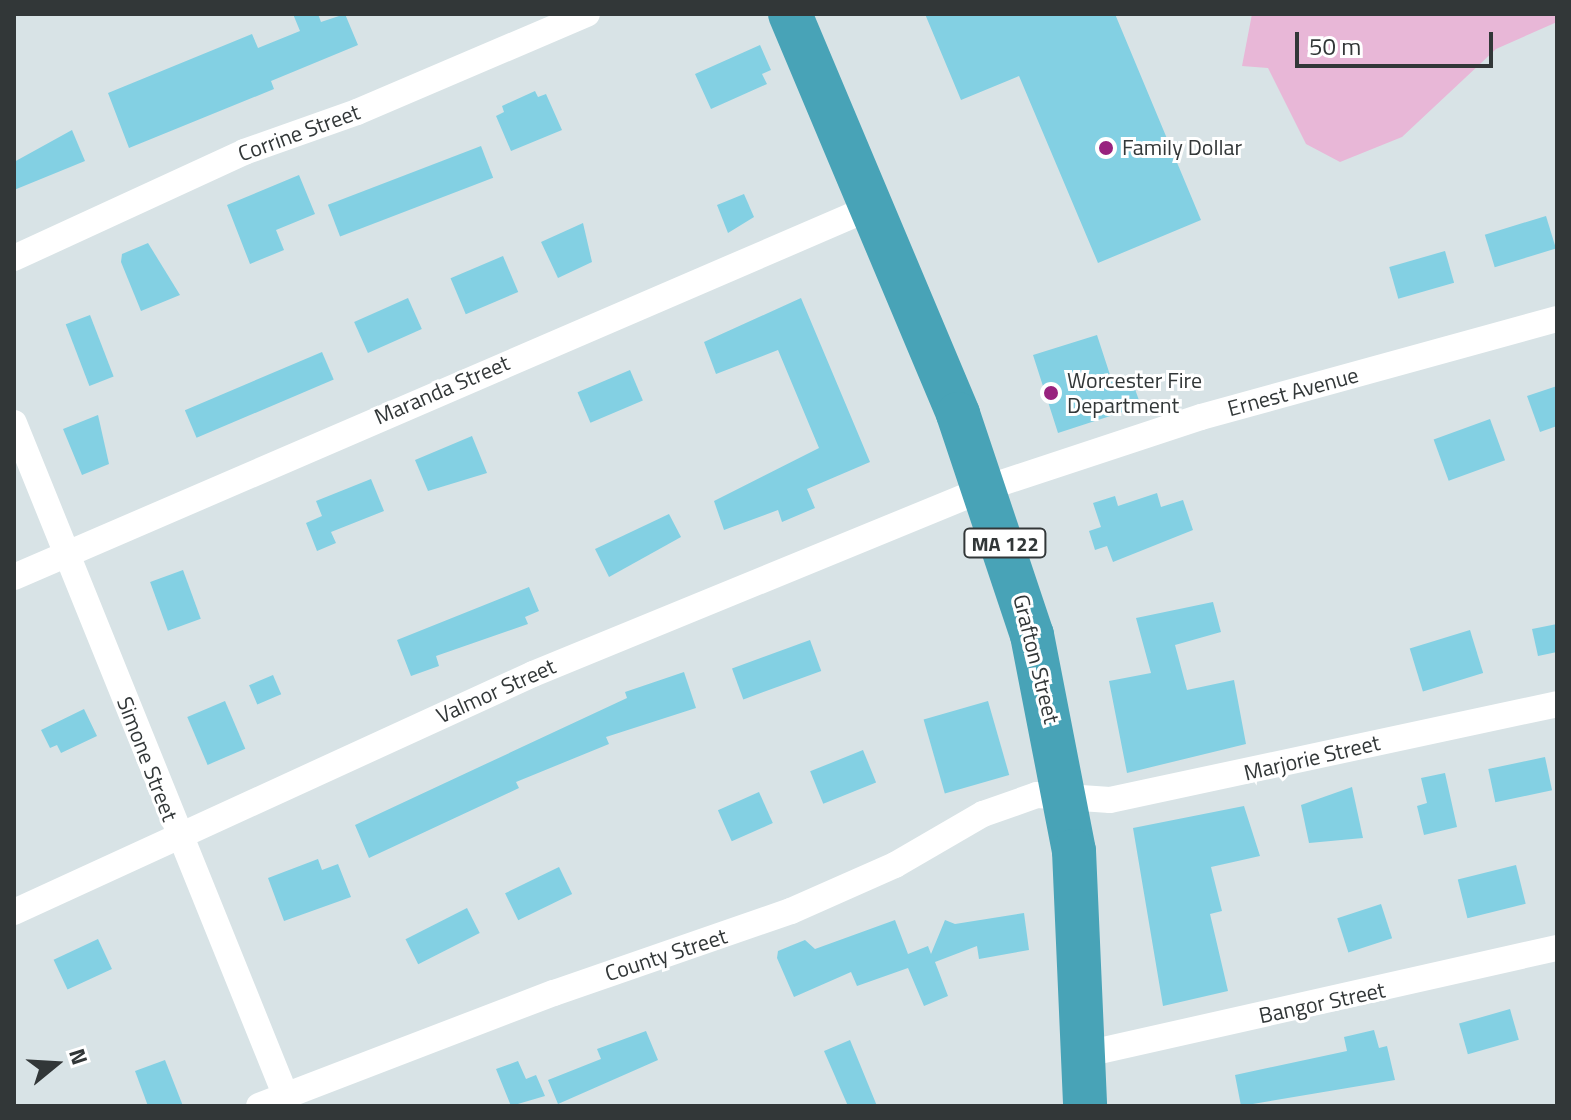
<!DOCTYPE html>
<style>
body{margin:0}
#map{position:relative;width:1571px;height:1120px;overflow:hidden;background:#d8e3e6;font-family:"Titillium Web",sans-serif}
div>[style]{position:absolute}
.green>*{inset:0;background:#e8b7d7}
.building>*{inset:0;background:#83d0e3;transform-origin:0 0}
.street>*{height:26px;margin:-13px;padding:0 13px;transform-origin:13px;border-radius:13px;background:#fff}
.highway>*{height:44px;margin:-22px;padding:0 22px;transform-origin:22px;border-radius:22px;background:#48a3b7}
.dots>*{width:22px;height:22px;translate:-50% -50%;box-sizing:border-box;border:4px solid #fff;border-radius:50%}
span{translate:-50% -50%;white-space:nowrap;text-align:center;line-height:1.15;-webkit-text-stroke:6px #fff;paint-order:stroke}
.shield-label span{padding:2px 6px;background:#fff;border:2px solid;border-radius:6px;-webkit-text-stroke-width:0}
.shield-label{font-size:20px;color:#323738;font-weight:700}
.street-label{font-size:22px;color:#323738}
.poi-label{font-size:22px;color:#323738}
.left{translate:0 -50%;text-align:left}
.frame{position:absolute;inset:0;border:16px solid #323738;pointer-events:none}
.north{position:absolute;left:16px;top:1024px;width:80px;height:80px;-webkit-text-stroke:6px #fff;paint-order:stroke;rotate:72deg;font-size:22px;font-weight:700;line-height:32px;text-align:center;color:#323738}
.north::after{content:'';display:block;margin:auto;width:28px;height:36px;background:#323738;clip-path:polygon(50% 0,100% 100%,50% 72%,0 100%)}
.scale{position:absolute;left:1295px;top:32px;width:198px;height:36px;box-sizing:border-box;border:4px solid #323738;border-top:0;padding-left:10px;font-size:24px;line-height:28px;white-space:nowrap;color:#323738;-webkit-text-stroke:6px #fff;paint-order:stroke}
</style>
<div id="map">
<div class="green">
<i style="clip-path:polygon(1252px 14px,1557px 14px,1557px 22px,1496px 49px,1402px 137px,1340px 162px,1306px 144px,1268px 68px,1242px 66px)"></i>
</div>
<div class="building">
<i style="clip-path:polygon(293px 14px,318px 14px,321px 22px,345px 14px,358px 45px,271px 81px,274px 89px,129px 148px,108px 93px,252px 34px,258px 48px,300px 31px)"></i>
<i style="clip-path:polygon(925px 14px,1115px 14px,1201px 220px,1098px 263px,1019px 76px,961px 100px)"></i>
<i style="clip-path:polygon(760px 45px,771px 70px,762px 74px,767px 84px,711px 109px,695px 74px)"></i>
<i style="clip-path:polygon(535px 91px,538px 97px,546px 94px,562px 130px,511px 151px,496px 116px,504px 112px,502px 106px)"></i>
<i style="clip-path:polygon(72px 130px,85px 161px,14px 190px,14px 162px)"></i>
<i style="left:481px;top:146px;width:34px;height:164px;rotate:69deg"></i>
<i style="clip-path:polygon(299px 175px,315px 214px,276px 230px,284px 250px,250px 264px,227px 205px)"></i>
<i style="clip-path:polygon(744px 194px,754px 217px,728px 233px,717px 205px)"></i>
<i style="left:1546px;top:216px;width:34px;height:64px;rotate:73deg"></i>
<i style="clip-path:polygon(583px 223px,592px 262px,558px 278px,541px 242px)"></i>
<i style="clip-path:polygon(148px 243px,180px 295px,141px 311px,121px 262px,122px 254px)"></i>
<i style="left:1445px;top:251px;width:33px;height:58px;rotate:74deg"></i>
<i style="left:503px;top:256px;width:39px;height:57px;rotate:67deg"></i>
<i style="left:408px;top:298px;width:34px;height:59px;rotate:66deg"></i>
<i style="clip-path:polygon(801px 298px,870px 462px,807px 489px,815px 508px,782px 522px,778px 510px,724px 530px,714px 501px,819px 448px,778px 350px,716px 374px,704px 342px)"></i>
<i style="left:90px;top:315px;width:66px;height:26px;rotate:69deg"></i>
<i style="clip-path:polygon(1097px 335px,1112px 381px,1130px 375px,1141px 406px,1058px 433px,1033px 355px)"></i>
<i style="left:322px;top:352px;width:30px;height:149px;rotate:67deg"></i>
<i style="left:630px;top:370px;width:33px;height:57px;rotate:67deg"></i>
<i style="clip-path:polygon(1557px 386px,1557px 426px,1540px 432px,1527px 396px)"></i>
<i style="clip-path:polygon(98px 415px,109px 464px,82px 475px,63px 429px)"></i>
<i style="left:1490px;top:419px;width:44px;height:60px;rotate:70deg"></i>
<i style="clip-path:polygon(472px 436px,487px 473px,428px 491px,415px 460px)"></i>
<i style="clip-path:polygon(371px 479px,384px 511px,331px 532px,336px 543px,317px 551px,306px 523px,322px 516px,316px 501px)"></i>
<i style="clip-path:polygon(1157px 493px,1161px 507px,1183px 500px,1193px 530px,1113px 562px,1107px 546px,1095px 550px,1089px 531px,1101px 527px,1093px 503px,1115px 496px,1118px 506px)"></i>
<i style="clip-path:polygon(669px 514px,681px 537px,609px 577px,595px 549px)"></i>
<i style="left:183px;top:570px;width:52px;height:35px;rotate:70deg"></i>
<i style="clip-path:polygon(529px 587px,539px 611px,525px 617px,528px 624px,436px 656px,439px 666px,411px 676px,397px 640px)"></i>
<i style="clip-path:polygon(1213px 602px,1221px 632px,1175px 645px,1187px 690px,1234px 680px,1246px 744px,1127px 773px,1109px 681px,1151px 673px,1136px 618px)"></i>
<i style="clip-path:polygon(1557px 624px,1557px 652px,1538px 656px,1532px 629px)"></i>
<i style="left:1470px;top:630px;width:45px;height:63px;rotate:73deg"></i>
<i style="left:810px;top:640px;width:33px;height:83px;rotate:70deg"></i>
<i style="clip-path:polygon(684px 672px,696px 708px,606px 737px,609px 744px,516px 782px,519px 788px,369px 858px,355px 825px,627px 698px,625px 692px)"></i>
<i style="left:273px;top:675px;width:21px;height:26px;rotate:67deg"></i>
<i style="left:225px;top:701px;width:52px;height:41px;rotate:67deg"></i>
<i style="left:988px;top:701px;width:77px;height:67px;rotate:74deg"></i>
<i style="clip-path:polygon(84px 709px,97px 736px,61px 753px,57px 745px,50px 748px,41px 730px)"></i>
<i style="left:863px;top:750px;width:35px;height:57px;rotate:68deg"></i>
<i style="left:1545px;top:757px;width:34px;height:58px;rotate:78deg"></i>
<i style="clip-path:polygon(1445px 773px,1457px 827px,1424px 835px,1417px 806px,1427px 803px,1421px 778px)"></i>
<i style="clip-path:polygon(1352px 787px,1363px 838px,1309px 843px,1301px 805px)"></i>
<i style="left:759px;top:792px;width:34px;height:45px;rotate:66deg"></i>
<i style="clip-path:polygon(1244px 806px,1260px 856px,1211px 867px,1222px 911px,1210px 914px,1228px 991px,1163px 1006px,1133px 828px)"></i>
<i style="clip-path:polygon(318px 859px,322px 870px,338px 864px,351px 897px,284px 921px,268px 878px)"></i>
<i style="left:1516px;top:865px;width:40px;height:60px;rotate:76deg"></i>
<i style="left:559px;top:867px;width:30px;height:60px;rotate:64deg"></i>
<i style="left:1381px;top:904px;width:36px;height:46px;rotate:72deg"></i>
<i style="left:467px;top:908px;width:28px;height:69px;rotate:63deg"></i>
<i style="clip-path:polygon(1024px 913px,1029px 950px,979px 959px,977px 946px,935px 962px,948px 996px,924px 1006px,908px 968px,857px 986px,851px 972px,794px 997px,777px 958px,778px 951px,805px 940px,815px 949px,895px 920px,908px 954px,928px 946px,931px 954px,945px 920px,955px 924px)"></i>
<i style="left:98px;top:939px;width:33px;height:49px;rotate:65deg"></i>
<i style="left:1510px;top:1009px;width:32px;height:53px;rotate:74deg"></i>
<i style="clip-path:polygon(1374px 1030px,1379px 1048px,1387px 1046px,1395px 1080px,1241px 1106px,1235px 1075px,1347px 1051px,1344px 1037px)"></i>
<i style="clip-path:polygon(646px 1031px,658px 1060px,558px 1104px,548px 1080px,601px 1059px,597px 1049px)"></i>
<i style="clip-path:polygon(850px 1040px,877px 1106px,848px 1106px,824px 1051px)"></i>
<i style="clip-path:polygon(165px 1060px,183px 1106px,148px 1106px,135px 1071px)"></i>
<i style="clip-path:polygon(518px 1061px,526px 1079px,536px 1075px,545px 1096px,511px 1106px,496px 1069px)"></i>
</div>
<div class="street">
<i style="left:14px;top:258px;width:253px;rotate:-24.7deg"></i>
<i style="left:244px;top:152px;width:120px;rotate:-19.5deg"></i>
<i style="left:357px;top:112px;width:250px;rotate:-23.1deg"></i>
<i style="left:14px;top:423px;width:724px;rotate:68.01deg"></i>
<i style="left:14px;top:577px;width:934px;rotate:-23.33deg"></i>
<i style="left:14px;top:912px;width:571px;rotate:-24.63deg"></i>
<i style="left:533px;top:674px;width:490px;rotate:-22.3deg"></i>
<i style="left:986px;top:488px;width:226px;rotate:-18.3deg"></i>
<i style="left:1201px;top:417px;width:369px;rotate:-15.4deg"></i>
<i style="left:1086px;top:1054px;width:483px;rotate:-12.7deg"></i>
<i style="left:259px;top:1106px;width:316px;rotate:-21deg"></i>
<i style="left:554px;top:993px;width:251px;rotate:-19.1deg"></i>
<i style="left:791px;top:911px;width:114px;rotate:-23.9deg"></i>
<i style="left:895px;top:865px;width:102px;rotate:-30.1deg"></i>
<i style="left:983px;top:814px;width:57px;rotate:-19.4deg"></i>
<i style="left:1037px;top:795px;width:73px;rotate:3.9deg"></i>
<i style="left:1110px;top:800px;width:457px;rotate:-12.1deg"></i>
</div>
<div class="highway">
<i style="left:790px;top:14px;width:434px;rotate:67.2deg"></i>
<i style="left:958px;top:414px;width:233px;rotate:71.5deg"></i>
<i style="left:1032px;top:635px;width:220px;rotate:79deg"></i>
<i style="left:1074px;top:851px;width:255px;rotate:87.5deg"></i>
</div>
<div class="dots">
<i style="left:1106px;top:148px;background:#98227e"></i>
<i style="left:1051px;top:393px;background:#98227e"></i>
</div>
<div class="shield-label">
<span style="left:1005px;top:543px">MA 122</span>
</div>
<div class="street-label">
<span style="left:299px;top:133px;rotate:-20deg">Corrine Street</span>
<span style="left:442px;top:390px;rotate:-23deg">Maranda Street</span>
<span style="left:1293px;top:392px;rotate:-15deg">Ernest Avenue</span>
<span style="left:1036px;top:659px;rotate:76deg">Grafton Street</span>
<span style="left:496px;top:691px;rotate:-24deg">Valmor Street</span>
<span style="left:1312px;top:758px;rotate:-13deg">Marjorie Street</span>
<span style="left:147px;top:759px;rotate:69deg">Simone Street</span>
<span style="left:666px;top:955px;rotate:-18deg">County Street</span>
<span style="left:1322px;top:1003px;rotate:-12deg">Bangor Street</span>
</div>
<div class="poi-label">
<span class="left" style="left:1122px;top:148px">Family Dollar</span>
<span class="left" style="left:1067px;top:393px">Worcester Fire<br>Department</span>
</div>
<div class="frame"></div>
<div class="north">N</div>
<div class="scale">50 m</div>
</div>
